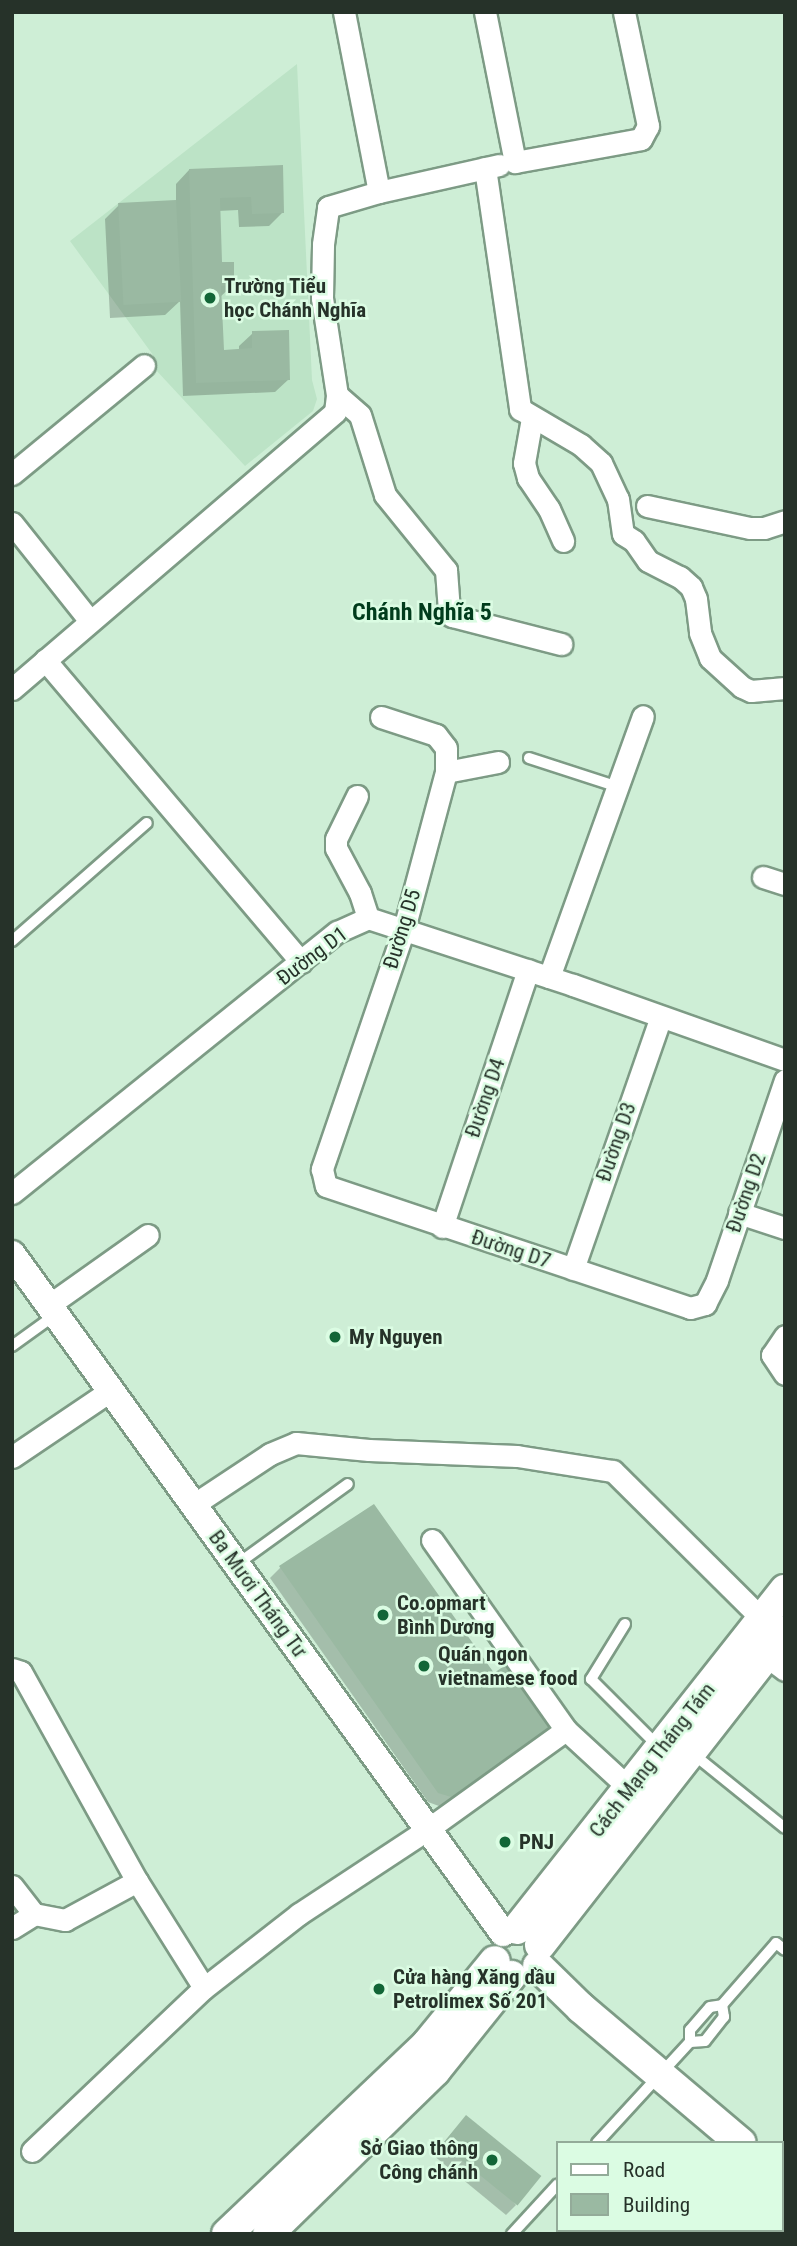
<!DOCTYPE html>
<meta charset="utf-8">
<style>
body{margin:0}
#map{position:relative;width:797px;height:2246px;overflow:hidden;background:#ceeed6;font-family:"Roboto Condensed",sans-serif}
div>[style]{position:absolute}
.built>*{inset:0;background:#bce3c6}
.shadow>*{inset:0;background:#0003}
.building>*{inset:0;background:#9ab9a2;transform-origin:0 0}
.roads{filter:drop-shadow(2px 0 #7d9b85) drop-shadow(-2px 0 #7d9b85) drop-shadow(0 2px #7d9b85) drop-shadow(0 -2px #7d9b85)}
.service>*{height:10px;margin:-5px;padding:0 5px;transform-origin:5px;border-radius:5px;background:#fff}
.minor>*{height:21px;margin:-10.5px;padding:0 10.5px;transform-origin:10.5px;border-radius:10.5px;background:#fff}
.tertiary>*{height:26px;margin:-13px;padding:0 13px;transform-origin:13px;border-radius:13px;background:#fff}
.secondary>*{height:30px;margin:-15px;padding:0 15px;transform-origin:15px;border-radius:15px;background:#fff}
.dots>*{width:19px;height:19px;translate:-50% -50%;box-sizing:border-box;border:4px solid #dbfce3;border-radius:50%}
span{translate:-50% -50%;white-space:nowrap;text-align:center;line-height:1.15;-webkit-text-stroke:5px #dbfce3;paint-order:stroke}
.poi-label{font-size:21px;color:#263229;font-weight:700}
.left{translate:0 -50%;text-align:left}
.right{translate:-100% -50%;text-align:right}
.street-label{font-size:21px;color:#263229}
.quarter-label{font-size:24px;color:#013c1c;font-weight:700}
.frame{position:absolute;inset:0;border:14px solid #263229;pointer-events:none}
.legend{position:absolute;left:556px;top:2141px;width:228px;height:91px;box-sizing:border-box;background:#dbfce3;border:2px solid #93ab99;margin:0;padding:9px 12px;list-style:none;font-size:21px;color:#263229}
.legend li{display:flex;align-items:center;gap:14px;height:35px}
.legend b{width:35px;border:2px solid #93ab99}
</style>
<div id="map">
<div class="built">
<i style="clip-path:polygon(297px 64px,312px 380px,317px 399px,313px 411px,245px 466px,155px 369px,153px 355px,70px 241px)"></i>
</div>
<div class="shadow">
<i style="clip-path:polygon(281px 167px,282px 213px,269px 226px,239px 227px,238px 210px,218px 211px,220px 264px,233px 285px,220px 297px,222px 351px,239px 351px,239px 346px,253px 333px,289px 379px,275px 392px,183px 396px,180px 301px,165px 315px,110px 318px,105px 219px,119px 205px,176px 202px,176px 184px,189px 170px)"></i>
<i style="clip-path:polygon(373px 1506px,542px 1740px,447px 1809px,428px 1802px,270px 1578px,280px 1568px)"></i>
<i style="clip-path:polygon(456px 2128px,516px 2205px,506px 2215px,433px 2155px)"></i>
</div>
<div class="building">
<i style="clip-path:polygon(283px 165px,284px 213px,252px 214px,251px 197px,220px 198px,222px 262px,234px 262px,234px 285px,221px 286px,224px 350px,252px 348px,252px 331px,289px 330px,290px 380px,196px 383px,189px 169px)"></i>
<i style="left:176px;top:200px;width:102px;height:58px;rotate:87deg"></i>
<i style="clip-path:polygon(374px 1504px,494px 1673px,507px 1664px,554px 1730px,458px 1799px,438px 1793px,279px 1566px)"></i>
<i style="left:466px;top:2115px;width:97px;height:38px;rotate:39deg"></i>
<i style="clip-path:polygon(649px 2230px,679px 2230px,683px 2234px,646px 2234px)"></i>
</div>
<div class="roads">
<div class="service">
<i style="left:529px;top:758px;width:94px;rotate:18deg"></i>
<i style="left:12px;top:941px;width:179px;rotate:-41.2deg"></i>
<i style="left:12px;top:1346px;width:53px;rotate:-35.8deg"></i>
<i style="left:236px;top:1565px;width:138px;rotate:-35.9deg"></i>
<i style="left:625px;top:1624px;width:65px;rotate:121.7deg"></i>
<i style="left:591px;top:1679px;width:96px;rotate:45deg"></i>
<i style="left:692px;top:1753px;width:119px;rotate:38.9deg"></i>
<i style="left:690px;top:2042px;width:15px;rotate:-4deg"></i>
<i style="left:705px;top:2041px;width:31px;rotate:-52deg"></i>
<i style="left:724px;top:2017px;width:12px;rotate:-99deg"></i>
<i style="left:597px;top:2143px;width:137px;rotate:-47.4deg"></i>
<i style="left:690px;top:2042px;width:12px;rotate:-90deg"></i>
<i style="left:690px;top:2030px;width:30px;rotate:-49deg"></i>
<i style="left:710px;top:2007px;width:12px;rotate:-9deg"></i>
<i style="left:722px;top:2005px;width:82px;rotate:-48.9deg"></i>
<i style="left:776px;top:1943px;width:11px;rotate:38deg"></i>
<i style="left:744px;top:2230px;width:5px;rotate:53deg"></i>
<i style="left:512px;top:2234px;width:67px;rotate:-47.4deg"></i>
</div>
<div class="minor">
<i style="left:344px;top:12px;width:183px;rotate:79deg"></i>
<i style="left:379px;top:192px;width:123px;rotate:-12.7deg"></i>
<i style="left:485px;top:12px;width:153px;rotate:78.7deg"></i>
<i style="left:515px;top:162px;width:128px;rotate:-10.3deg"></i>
<i style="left:641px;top:139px;width:15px;rotate:-62deg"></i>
<i style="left:648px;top:126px;width:116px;rotate:-101.9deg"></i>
<i style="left:485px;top:168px;width:244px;rotate:81.7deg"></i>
<i style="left:520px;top:409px;width:71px;rotate:30.5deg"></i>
<i style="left:581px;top:445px;width:27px;rotate:42deg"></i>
<i style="left:601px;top:463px;width:40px;rotate:65deg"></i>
<i style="left:618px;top:499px;width:35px;rotate:82deg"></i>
<i style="left:623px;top:534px;width:13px;rotate:32deg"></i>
<i style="left:634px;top:541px;width:24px;rotate:55deg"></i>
<i style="left:648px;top:561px;width:36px;rotate:27deg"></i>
<i style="left:680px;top:577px;width:15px;rotate:42deg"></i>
<i style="left:691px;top:587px;width:13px;rotate:67deg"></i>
<i style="left:696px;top:599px;width:34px;rotate:83deg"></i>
<i style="left:700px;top:633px;width:27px;rotate:68deg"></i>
<i style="left:710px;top:658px;width:43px;rotate:42.2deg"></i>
<i style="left:742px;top:687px;width:10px;rotate:24deg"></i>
<i style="left:751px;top:691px;width:34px;rotate:-5deg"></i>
<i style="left:337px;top:395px;width:30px;rotate:41deg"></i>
<i style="left:360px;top:415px;width:84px;rotate:72.6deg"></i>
<i style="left:385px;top:495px;width:97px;rotate:50.9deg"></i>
<i style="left:446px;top:570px;width:41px;rotate:85.8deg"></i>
<i style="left:449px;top:611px;width:6px;rotate:59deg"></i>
<i style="left:452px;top:616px;width:113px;rotate:14.4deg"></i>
<i style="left:532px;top:418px;width:46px;rotate:100.1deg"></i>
<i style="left:524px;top:463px;width:16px;rotate:75deg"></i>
<i style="left:528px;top:478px;width:37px;rotate:56deg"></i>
<i style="left:549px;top:509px;width:35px;rotate:66deg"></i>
<i style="left:12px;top:474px;width:171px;rotate:-39.5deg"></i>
<i style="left:647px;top:506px;width:105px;rotate:12.1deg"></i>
<i style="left:750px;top:528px;width:14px"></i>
<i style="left:764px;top:528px;width:22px;rotate:-18deg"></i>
<i style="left:12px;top:523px;width:125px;rotate:51.5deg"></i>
<i style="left:45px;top:660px;width:396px;rotate:49.7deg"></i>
<i style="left:12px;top:689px;width:426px;rotate:-40.6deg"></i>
<i style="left:335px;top:412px;width:17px;rotate:-83deg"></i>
<i style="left:337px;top:395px;width:98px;rotate:-98.8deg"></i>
<i style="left:322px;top:298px;width:54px;rotate:-88.9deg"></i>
<i style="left:323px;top:244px;width:37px;rotate:-82deg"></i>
<i style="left:328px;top:207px;width:53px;rotate:-16.4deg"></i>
<i style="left:381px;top:717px;width:58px;rotate:18.1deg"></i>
<i style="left:436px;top:735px;width:16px;rotate:52deg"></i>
<i style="left:446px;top:748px;width:24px;rotate:90deg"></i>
<i style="left:446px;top:772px;width:163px;rotate:105deg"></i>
<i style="left:404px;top:929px;width:254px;rotate:108.9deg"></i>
<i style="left:322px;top:1169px;width:17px;rotate:77deg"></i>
<i style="left:326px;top:1186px;width:384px;rotate:18.5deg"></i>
<i style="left:690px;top:1308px;width:16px;rotate:-15deg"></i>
<i style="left:705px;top:1304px;width:27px;rotate:-63deg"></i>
<i style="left:717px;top:1280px;width:211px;rotate:-71.2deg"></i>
<i style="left:446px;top:772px;width:53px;rotate:-10.9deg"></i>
<i style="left:357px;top:796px;width:48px;rotate:116deg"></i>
<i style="left:336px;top:839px;width:9px;rotate:90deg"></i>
<i style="left:336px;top:848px;width:51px;rotate:61.9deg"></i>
<i style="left:360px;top:893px;width:26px;rotate:72deg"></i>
<i style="left:763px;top:877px;width:23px;rotate:18deg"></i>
<i style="left:549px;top:977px;width:277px;rotate:-70.2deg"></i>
<i style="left:12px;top:1193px;width:417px;rotate:-38.8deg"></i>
<i style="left:337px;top:932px;width:34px;rotate:-24deg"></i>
<i style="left:368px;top:918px;width:216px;rotate:18.1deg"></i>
<i style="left:573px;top:985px;width:225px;rotate:19.5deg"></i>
<i style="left:739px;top:1213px;width:48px;rotate:18.1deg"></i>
<i style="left:442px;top:1227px;width:271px;rotate:-71.5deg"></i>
<i style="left:573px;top:1269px;width:267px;rotate:-70.8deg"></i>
<i style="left:49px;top:1305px;width:121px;rotate:-35.3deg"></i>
<i style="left:785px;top:1336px;width:23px;rotate:124deg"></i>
<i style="left:772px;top:1355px;width:23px;rotate:56deg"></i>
<i style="left:12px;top:1457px;width:118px;rotate:-34deg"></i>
<i style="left:193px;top:1505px;width:92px;rotate:-33.5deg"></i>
<i style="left:270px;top:1454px;width:28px;rotate:-23deg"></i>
<i style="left:296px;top:1443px;width:73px;rotate:5.5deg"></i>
<i style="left:369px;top:1450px;width:148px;rotate:2.3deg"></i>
<i style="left:517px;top:1456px;width:97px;rotate:8.9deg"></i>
<i style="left:613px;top:1471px;width:210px;rotate:44.8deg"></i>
<i style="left:432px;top:1540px;width:232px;rotate:54.8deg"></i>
<i style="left:765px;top:1655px;width:25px;rotate:37deg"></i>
<i style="left:12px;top:1669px;width:9px;rotate:18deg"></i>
<i style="left:21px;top:1672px;width:239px;rotate:61deg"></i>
<i style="left:137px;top:1881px;width:126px;rotate:57.9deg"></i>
<i style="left:12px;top:1886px;width:36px;rotate:52deg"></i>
<i style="left:12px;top:1928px;width:26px;rotate:-32deg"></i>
<i style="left:34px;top:1914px;width:32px;rotate:11deg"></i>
<i style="left:65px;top:1920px;width:82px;rotate:-28.4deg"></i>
<i style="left:32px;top:2151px;width:237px;rotate:-43.5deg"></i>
<i style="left:204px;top:1988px;width:120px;rotate:-37.9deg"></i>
<i style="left:299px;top:1914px;width:154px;rotate:-33.4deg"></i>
<i style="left:428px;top:1829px;width:170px;rotate:-35.7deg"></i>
<i style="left:566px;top:1730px;width:86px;rotate:42.6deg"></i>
</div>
<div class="tertiary">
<i style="left:12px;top:1254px;width:838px;rotate:54.13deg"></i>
</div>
<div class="secondary">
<i style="left:517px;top:1929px;width:432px;rotate:-51.7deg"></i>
<i style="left:540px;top:1945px;width:398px;rotate:-52deg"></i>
<i style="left:538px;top:1966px;width:60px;rotate:44.3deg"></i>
<i style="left:581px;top:2008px;width:209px;rotate:40.2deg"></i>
<i style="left:781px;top:2177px;width:5px;rotate:37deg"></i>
<i style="left:227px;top:2234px;width:276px;rotate:-43.5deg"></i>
<i style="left:427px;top:2044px;width:107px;rotate:-50.7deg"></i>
<i style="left:268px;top:2234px;width:233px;rotate:-44.3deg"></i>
<i style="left:435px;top:2071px;width:122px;rotate:-51.3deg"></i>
</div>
</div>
<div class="dots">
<i style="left:210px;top:298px;background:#126637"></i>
<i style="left:335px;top:1337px;background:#126637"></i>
<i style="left:383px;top:1615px;background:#126637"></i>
<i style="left:424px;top:1666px;background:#126637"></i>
<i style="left:505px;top:1842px;background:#126637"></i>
<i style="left:379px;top:1989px;background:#126637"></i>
<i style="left:492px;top:2160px;background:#126637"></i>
</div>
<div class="poi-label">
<span class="left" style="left:224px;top:298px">Trường Tiểu<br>học Chánh Nghĩa</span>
<span class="left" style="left:349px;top:1337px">My Nguyen</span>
<span class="left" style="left:397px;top:1615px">Co.opmart<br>Bình Dương</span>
<span class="left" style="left:438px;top:1666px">Quán ngon<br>vietnamese food</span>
<span class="left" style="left:519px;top:1842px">PNJ</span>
<span class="left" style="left:393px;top:1989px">Cửa hàng Xăng dầu<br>Petrolimex Số 201</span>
<span class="right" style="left:478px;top:2160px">Sở Giao thông<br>Công chánh</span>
</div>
<div class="street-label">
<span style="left:402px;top:929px;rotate:-73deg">Đường D5</span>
<span style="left:312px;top:956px;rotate:-37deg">Đường D1</span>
<span style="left:485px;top:1098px;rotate:-71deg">Đường D4</span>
<span style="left:616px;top:1142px;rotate:-71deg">Đường D3</span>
<span style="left:746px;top:1193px;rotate:-71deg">Đường D2</span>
<span style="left:511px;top:1249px;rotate:18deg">Đường D7</span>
<span style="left:258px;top:1594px;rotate:54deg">Ba Mươi Tháng Tư</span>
<span style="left:652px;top:1760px;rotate:-52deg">Cách Mạng Tháng Tám</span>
</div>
<div class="quarter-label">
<span style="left:422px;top:613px">Chánh Nghĩa 5</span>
</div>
<div class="frame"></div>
<ul class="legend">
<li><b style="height:9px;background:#fff"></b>Road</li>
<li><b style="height:19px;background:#9ab9a2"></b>Building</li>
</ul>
</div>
